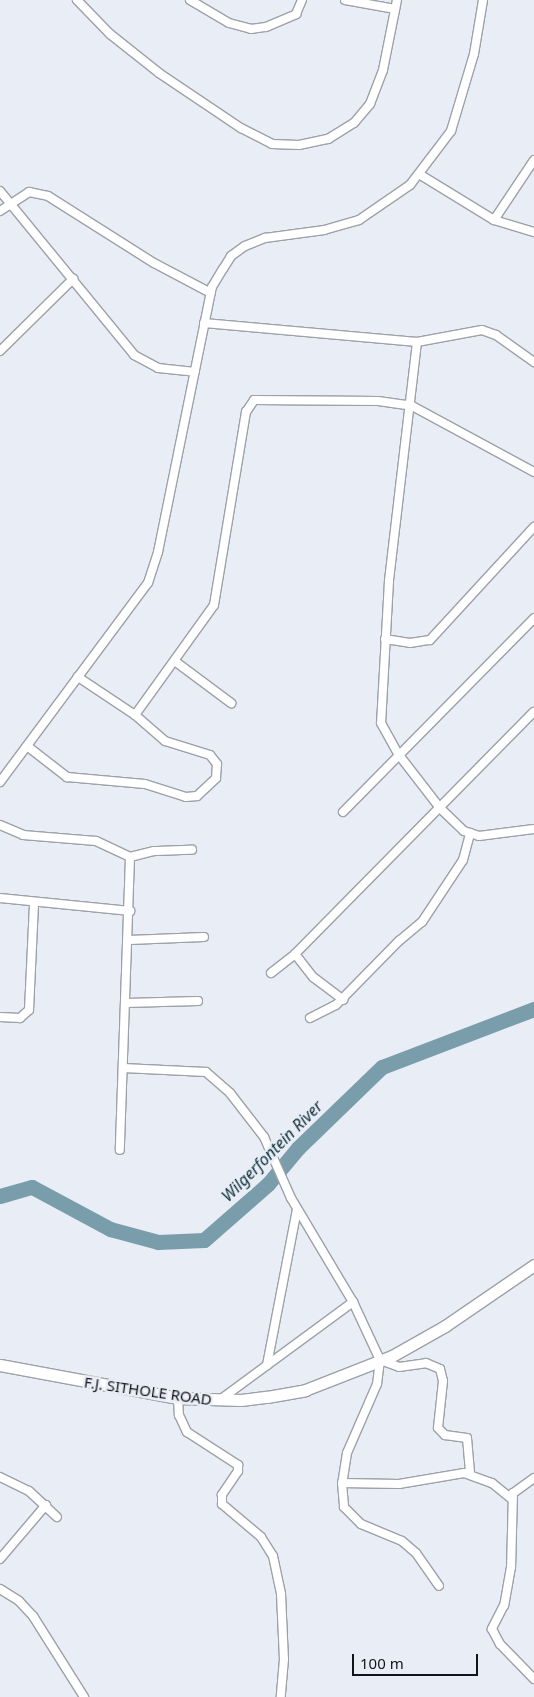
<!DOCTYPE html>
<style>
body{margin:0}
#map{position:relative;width:534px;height:1697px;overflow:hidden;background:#e9edf5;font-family:"Noto Sans",sans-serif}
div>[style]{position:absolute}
.river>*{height:15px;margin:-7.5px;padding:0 7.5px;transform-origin:7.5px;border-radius:7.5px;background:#7a9dac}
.roads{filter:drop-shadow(1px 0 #9da1a8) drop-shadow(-1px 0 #9da1a8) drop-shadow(0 1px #9da1a8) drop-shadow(0 -1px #9da1a8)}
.street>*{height:8px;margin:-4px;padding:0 4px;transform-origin:4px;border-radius:4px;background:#fff}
.secondary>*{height:11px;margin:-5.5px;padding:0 5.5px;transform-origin:5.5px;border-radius:5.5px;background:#fff}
span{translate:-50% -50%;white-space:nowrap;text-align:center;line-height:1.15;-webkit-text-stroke:5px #e9edf5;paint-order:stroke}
.street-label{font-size:15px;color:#131417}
.water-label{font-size:16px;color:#0b2e3a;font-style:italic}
.scale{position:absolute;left:352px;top:1654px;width:126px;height:22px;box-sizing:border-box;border:2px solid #131417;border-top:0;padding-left:6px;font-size:15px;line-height:18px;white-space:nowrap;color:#131417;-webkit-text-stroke:4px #e9edf5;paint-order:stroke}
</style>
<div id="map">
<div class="river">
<i style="left:0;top:1196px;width:33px;rotate:-16deg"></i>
<i style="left:32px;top:1187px;width:89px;rotate:28.3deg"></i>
<i style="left:110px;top:1229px;width:50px;rotate:15.2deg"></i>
<i style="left:158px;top:1242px;width:46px;rotate:-2.5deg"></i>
<i style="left:204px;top:1240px;width:85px;rotate:-41.2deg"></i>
<i style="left:268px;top:1184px;width:47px;rotate:-50.2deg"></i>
<i style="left:298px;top:1148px;width:117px;rotate:-44deg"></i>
<i style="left:382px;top:1067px;width:163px;rotate:-20.9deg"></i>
</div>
<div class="roads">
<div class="street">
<i style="left:77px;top:0;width:47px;rotate:45.9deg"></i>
<i style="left:110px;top:34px;width:63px;rotate:38.5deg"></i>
<i style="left:159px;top:73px;width:99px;rotate:33.9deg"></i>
<i style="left:241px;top:128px;width:35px;rotate:27deg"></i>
<i style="left:272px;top:144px;width:27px;rotate:2deg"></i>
<i style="left:299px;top:145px;width:30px;rotate:-12deg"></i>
<i style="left:328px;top:139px;width:31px;rotate:-32deg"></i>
<i style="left:354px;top:123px;width:25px;rotate:-50deg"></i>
<i style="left:370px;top:104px;width:36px;rotate:-69deg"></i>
<i style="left:383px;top:70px;width:71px;rotate:-78.7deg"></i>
<i style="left:190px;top:0;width:45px;rotate:30.5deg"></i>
<i style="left:229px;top:23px;width:23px;rotate:15deg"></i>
<i style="left:251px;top:29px;width:15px;rotate:-8deg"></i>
<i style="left:266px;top:27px;width:33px;rotate:-23deg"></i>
<i style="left:296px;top:14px;width:15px;rotate:-67deg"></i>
<i style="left:345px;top:0;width:51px;rotate:10.2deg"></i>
<i style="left:419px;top:174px;width:88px;rotate:31.5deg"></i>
<i style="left:494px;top:220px;width:42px;rotate:16.7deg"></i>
<i style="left:0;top:191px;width:212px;rotate:50.7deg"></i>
<i style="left:134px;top:355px;width:27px;rotate:28deg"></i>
<i style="left:158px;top:368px;width:37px;rotate:6deg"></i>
<i style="left:0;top:211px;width:35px;rotate:-33deg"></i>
<i style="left:29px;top:192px;width:19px;rotate:12deg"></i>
<i style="left:48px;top:196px;width:125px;rotate:32.3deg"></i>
<i style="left:154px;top:263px;width:64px;rotate:27.8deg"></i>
<i style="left:494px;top:220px;width:72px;rotate:-56.3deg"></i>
<i style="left:204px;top:323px;width:214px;rotate:5.1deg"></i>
<i style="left:417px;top:342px;width:66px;rotate:-10.5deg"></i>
<i style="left:482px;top:330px;width:15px;rotate:20deg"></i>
<i style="left:496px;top:335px;width:47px;rotate:35.4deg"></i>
<i style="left:417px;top:342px;width:241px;rotate:96.7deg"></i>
<i style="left:389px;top:581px;width:142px;rotate:93.2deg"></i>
<i style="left:381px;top:723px;width:37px;rotate:61deg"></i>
<i style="left:399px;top:755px;width:67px;rotate:52.3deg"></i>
<i style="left:440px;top:808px;width:33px;rotate:44deg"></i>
<i style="left:464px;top:831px;width:16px;rotate:18deg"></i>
<i style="left:479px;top:836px;width:55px;rotate:-7.3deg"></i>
<i style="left:0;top:351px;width:103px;rotate:-44.6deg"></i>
<i style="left:385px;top:639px;width:25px;rotate:9deg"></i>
<i style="left:410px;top:643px;width:20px;rotate:-9deg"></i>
<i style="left:430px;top:640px;width:154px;rotate:-47.4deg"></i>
<i style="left:176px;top:662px;width:69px;rotate:36.7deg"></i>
<i style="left:135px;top:715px;width:135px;rotate:-54.3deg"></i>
<i style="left:214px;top:605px;width:196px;rotate:-80.6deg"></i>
<i style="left:246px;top:412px;width:14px;rotate:-56deg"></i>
<i style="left:254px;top:400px;width:124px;rotate:0.5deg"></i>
<i style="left:378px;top:401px;width:34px;rotate:8deg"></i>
<i style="left:412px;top:406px;width:139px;rotate:28.4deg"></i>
<i style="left:27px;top:746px;width:51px;rotate:37.8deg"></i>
<i style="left:67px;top:777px;width:78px;rotate:5.1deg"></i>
<i style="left:145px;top:784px;width:43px;rotate:17.6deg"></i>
<i style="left:186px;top:797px;width:11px;rotate:-5deg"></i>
<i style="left:197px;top:796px;width:26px;rotate:-43deg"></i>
<i style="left:216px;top:778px;width:14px;rotate:-86deg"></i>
<i style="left:217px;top:764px;width:11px;rotate:-128deg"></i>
<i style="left:210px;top:755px;width:47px;rotate:-162.7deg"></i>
<i style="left:165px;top:741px;width:40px;rotate:-139deg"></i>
<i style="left:135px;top:715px;width:69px;rotate:-146.3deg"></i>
<i style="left:0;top:782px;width:248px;rotate:-53.4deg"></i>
<i style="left:148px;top:583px;width:33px;rotate:-72deg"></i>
<i style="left:158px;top:552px;width:270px;rotate:-78.5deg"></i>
<i style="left:212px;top:287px;width:21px;rotate:-59deg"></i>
<i style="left:223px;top:269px;width:15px;rotate:-58deg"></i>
<i style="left:231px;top:256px;width:17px;rotate:-36deg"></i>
<i style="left:245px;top:246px;width:22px;rotate:-22deg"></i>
<i style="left:265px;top:238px;width:60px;rotate:-7.7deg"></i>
<i style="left:324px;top:230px;width:36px;rotate:-16deg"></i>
<i style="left:359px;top:220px;width:62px;rotate:-34.5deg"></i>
<i style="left:410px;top:185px;width:68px;rotate:-52.8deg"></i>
<i style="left:451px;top:131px;width:80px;rotate:-73.4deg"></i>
<i style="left:474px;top:54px;width:55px;rotate:-80.5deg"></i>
<i style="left:343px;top:812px;width:272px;rotate:-45.4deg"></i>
<i style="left:0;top:825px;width:25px;rotate:23deg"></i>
<i style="left:23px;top:835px;width:73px;rotate:4.7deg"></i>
<i style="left:96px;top:841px;width:38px;rotate:25deg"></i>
<i style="left:130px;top:857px;width:293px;rotate:92deg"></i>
<i style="left:130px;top:857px;width:25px;rotate:-14deg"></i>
<i style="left:154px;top:851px;width:38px;rotate:-2deg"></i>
<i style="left:0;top:898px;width:131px;rotate:5.7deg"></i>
<i style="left:129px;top:940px;width:75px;rotate:-2.3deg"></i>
<i style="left:295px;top:954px;width:29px;rotate:52deg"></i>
<i style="left:313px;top:977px;width:38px;rotate:37deg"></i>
<i style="left:271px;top:973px;width:31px;rotate:-38deg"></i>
<i style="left:295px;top:954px;width:340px;rotate:-45.4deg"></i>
<i style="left:126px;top:1003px;width:72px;rotate:-1.6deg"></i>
<i style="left:0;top:1017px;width:20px;rotate:3deg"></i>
<i style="left:20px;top:1018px;width:12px;rotate:-42deg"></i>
<i style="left:29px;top:1010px;width:108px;rotate:-87.3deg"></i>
<i style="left:310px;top:1018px;width:29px;rotate:-27deg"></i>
<i style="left:336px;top:1005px;width:90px;rotate:-45.5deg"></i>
<i style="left:399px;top:941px;width:30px;rotate:-40deg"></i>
<i style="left:422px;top:922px;width:74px;rotate:-56.5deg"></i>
<i style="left:463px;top:860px;width:28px;rotate:-75deg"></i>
<i style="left:123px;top:1068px;width:83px;rotate:2.8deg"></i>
<i style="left:206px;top:1072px;width:32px;rotate:41deg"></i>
<i style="left:230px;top:1093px;width:56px;rotate:52.3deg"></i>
<i style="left:264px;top:1137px;width:67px;rotate:66.1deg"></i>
<i style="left:291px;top:1198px;width:121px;rotate:59.2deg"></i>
<i style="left:353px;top:1302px;width:64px;rotate:65deg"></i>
<i style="left:380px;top:1360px;width:24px;rotate:97deg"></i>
<i style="left:377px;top:1384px;width:75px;rotate:113.5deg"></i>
<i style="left:347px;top:1453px;width:30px;rotate:99deg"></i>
<i style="left:342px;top:1483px;width:24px;rotate:85deg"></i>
<i style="left:344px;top:1507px;width:24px;rotate:45deg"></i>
<i style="left:361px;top:1524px;width:44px;rotate:22.5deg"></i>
<i style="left:402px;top:1541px;width:18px;rotate:41deg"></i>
<i style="left:416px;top:1553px;width:40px;rotate:55.1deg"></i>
<i style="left:380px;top:1360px;width:20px;rotate:20deg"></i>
<i style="left:399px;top:1367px;width:27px;rotate:-8deg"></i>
<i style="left:426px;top:1363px;width:15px;rotate:23deg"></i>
<i style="left:440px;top:1369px;width:12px;rotate:76deg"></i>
<i style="left:443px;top:1381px;width:47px;rotate:96.1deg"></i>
<i style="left:438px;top:1428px;width:10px;rotate:45deg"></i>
<i style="left:445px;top:1435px;width:22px;rotate:8deg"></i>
<i style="left:467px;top:1438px;width:36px;rotate:85deg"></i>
<i style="left:267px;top:1365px;width:159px;rotate:-79.1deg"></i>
<i style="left:178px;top:1398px;width:17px;rotate:87deg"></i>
<i style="left:179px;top:1415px;width:19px;rotate:65deg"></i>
<i style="left:187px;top:1432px;width:61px;rotate:32.9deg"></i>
<i style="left:238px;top:1465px;width:6px;rotate:90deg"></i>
<i style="left:238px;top:1471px;width:29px;rotate:124deg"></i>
<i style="left:222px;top:1495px;width:9px;rotate:90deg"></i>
<i style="left:222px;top:1504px;width:51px;rotate:40.2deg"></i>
<i style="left:261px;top:1537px;width:22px;rotate:58deg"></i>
<i style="left:273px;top:1556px;width:39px;rotate:78deg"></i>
<i style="left:281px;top:1594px;width:65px;rotate:87.4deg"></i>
<i style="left:284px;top:1659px;width:38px;rotate:95deg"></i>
<i style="left:221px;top:1399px;width:164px;rotate:-36.3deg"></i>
<i style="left:0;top:1477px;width:32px;rotate:26deg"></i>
<i style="left:29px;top:1491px;width:38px;rotate:43deg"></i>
<i style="left:534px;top:1478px;width:26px;rotate:144deg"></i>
<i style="left:513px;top:1493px;width:74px;rotate:91.5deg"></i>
<i style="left:511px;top:1567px;width:39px;rotate:100deg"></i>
<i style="left:504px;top:1605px;width:27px;rotate:117deg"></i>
<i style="left:492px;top:1629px;width:17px;rotate:62deg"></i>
<i style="left:500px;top:1644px;width:49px;rotate:45.8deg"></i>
<i style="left:342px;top:1483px;width:57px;rotate:1deg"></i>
<i style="left:399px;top:1484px;width:66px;rotate:-9.6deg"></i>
<i style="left:464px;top:1473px;width:30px;rotate:20deg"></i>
<i style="left:492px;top:1483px;width:26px;rotate:39deg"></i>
<i style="left:0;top:1559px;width:71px;rotate:-49.6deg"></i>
<i style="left:0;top:1589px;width:22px;rotate:32deg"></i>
<i style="left:19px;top:1601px;width:21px;rotate:47deg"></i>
<i style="left:33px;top:1616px;width:96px;rotate:57.8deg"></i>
</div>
<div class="secondary">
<i style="left:0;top:1365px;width:181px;rotate:10.5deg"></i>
<i style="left:178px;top:1398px;width:63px;rotate:1.8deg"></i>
<i style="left:241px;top:1400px;width:26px;rotate:-7deg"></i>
<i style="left:267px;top:1397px;width:39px;rotate:-10deg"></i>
<i style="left:305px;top:1390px;width:93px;rotate:-21.3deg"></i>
<i style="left:392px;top:1356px;width:61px;rotate:-29.5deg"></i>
<i style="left:445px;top:1326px;width:108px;rotate:-34.4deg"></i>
</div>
</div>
<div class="street-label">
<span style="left:148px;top:1391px;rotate:8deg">F.J. SITHOLE ROAD</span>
</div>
<div class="water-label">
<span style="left:272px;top:1151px;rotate:-45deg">Wilgerfontein River</span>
</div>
<div class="scale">100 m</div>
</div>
